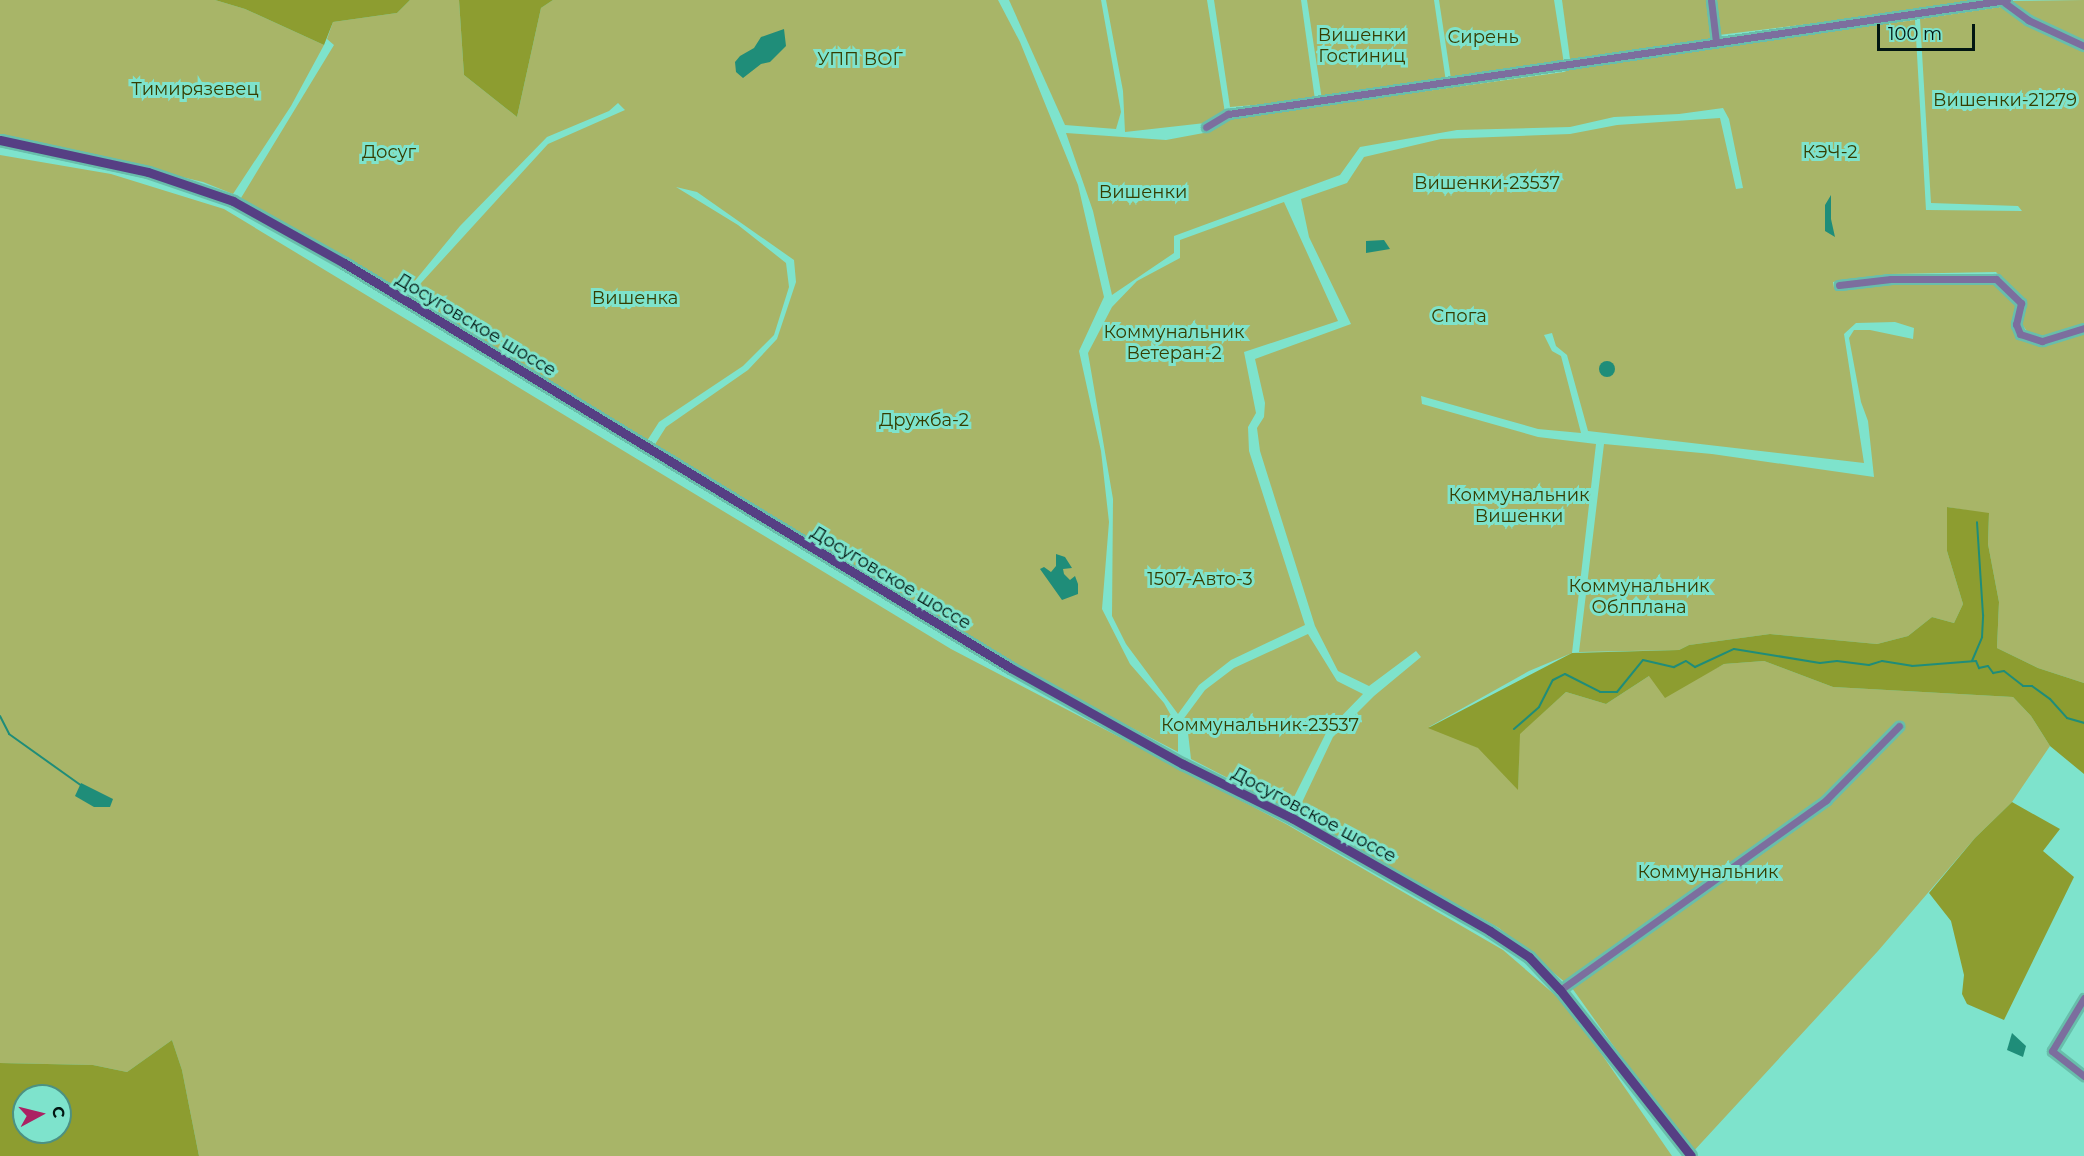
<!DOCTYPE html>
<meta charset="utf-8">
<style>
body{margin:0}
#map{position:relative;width:2084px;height:1156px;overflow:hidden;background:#7ee3cc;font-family:Montserrat,sans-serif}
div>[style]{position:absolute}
.green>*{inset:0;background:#a8b568}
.forest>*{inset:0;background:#8d9d30}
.water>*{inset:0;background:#1f8d79}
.round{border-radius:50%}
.stream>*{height:2px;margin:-1px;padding:0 1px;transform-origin:1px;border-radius:1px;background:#1f8d79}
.roads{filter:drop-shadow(2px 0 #68beab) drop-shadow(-2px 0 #68beab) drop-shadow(0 2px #68beab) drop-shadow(0 -2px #68beab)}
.street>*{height:7px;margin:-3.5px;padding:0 3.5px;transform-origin:3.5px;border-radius:3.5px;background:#7c6e9e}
.secondary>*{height:9px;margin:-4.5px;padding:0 4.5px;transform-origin:4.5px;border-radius:4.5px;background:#563f84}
span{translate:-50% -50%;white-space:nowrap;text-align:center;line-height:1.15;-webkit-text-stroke:6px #7ee3cc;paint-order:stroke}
.park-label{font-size:18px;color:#363d01}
.street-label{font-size:18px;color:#021612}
.north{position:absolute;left:12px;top:1084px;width:60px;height:60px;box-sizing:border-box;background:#7ee3cc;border:2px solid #4c9182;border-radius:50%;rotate:83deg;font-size:16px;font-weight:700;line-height:24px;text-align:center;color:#021612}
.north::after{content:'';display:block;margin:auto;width:21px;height:27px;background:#ab2163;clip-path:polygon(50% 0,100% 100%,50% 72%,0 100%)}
.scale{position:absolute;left:1877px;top:24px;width:98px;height:27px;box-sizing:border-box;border:3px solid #021612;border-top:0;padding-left:8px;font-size:18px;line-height:21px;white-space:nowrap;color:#021612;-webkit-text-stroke:4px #7ee3cc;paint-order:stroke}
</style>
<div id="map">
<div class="green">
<i style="clip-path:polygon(0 0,215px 0,245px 9px,324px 45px,291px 106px,233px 194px,203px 182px,0 134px)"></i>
<i style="clip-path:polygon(410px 0,459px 0,464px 75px,517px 117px,541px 8px,553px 0,998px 0,1020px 42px,1078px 185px,1104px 297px,1079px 351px,1101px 451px,1109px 522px,1102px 609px,1130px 664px,1164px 703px,1178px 728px,1178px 752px,975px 646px,654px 446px,666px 427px,748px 370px,777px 339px,796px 282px,794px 260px,697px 192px,676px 187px,738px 225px,786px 263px,789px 287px,774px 335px,743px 366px,659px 422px,645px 444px,411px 294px,548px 144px,625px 110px,618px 103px,609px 111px,547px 137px,460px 226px,404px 294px,241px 198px,334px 45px,327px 39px,333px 22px,397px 13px)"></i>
<i style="clip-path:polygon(1009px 0,1101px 0,1121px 112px,1116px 129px,1065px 125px)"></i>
<i style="clip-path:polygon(1106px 0,1207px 0,1225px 113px,1205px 123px,1125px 132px,1123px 91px)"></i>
<i style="clip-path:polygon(1214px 0,1301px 0,1315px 100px,1230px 107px)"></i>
<i style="clip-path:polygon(1307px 0,1434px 0,1446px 82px,1322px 100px)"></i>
<i style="clip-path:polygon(1439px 0,1554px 0,1564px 64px,1451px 79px)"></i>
<i style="clip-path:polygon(1562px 0,1709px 0,1713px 39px,1570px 59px)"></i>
<i style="clip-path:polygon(1715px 0,2001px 0,1719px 35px)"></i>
<i style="clip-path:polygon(2084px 0,2084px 42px,2031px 18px,2012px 1px)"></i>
<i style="clip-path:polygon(2001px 7px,2084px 50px,2084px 324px,2043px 336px,2028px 333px,2022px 324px,2026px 306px,1996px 272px,1890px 274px,1833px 282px,1834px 288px,1899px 281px,1994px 280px,2018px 308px,2014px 327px,2042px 344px,2084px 331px,2084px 683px,2038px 668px,1997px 648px,1999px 602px,1988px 544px,1989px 514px,1947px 507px,1947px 551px,1963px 604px,1954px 623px,1932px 617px,1908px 636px,1877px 644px,1770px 634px,1689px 645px,1679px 650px,1579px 652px,1604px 444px,1712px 454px,1874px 477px,1868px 421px,1861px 402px,1849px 338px,1854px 330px,1870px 330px,1913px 339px,1914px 328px,1895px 322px,1856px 323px,1844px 334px,1864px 463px,1588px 431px,1567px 355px,1556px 346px,1552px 333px,1544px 335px,1552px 351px,1561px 356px,1581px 433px,1538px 429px,1421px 396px,1422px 404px,1538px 437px,1596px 444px,1572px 653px,1529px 671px,1429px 727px,1479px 748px,1518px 789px,1519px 734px,1566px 692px,1606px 704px,1649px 676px,1705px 674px,1724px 664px,1764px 661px,1833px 687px,2013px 697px,2031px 716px,2050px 746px,2012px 802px,1975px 838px,1878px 951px,1691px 1154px,1572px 988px,1499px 928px,1296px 815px,1333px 737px,1374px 696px,1421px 657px,1416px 651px,1369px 686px,1338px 671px,1315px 626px,1260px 451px,1257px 428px,1264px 417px,1265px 403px,1255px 359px,1351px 324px,1309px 237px,1301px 199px,1347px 183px,1364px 157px,1441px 139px,1570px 134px,1617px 125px,1720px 118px,1736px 189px,1743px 188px,1729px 119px,1723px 108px,1679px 114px,1614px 117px,1570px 127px,1457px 130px,1360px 147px,1340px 175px,1174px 236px,1174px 253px,1112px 295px,1093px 211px,1066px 133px,1166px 140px,1209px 132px,1232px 118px,1564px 72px,1585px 63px,1915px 20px,1926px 210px,2022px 211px,2018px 206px,1931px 203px,1920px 19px)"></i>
<i style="clip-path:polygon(0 155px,111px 174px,224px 209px,951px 649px,1286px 824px,1503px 950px,1569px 1007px,1672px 1156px,199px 1156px,182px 1070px,172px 1040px,127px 1072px,93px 1065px,0 1063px)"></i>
<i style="clip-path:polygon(1284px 202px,1338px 321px,1244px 352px,1256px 413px,1248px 427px,1249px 451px,1305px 625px,1231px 660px,1199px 685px,1178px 714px,1126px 644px,1112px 616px,1113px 499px,1088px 353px,1112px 307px,1137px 281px,1180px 258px,1180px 240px)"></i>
<i style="clip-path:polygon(1308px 634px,1337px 681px,1363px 694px,1327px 731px,1288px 809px,1191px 759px,1188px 733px,1182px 721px,1205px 690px,1234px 668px)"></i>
</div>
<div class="forest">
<i style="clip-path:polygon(215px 0,410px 0,397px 13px,333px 22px,324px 45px,245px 9px)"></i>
<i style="clip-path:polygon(459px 0,553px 0,541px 8px,517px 117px,464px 75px)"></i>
<i style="clip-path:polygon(1947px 507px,1989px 513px,1988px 544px,1999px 602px,1997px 648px,2038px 668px,2084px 683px,2084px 774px,2050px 746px,2031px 716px,2013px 697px,1833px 687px,1764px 661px,1724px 664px,1665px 698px,1649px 676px,1606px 704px,1566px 692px,1520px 734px,1518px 790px,1478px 748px,1428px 728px,1572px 653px,1679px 650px,1689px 645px,1770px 634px,1877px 644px,1908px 636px,1932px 617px,1954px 623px,1963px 604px,1947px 551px)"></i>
<i style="clip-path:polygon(2012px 802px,2060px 829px,2043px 851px,2074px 877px,2004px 1020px,1967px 1004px,1962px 994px,1964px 975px,1951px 921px,1929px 893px,1975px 838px)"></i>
<i style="clip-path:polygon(evenodd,172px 1040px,182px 1070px,199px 1156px,0 1156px,0 1063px,93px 1065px,127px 1072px,172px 1040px,24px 1096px,60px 1096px,60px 1132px,24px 1132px,24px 1096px)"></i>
</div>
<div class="water">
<i style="clip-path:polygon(784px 29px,786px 46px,770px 62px,761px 64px,743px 78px,736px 72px,735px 62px,740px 56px,754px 48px,761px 37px)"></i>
<i style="clip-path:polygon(1831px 195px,1831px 219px,1835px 237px,1825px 231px,1825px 205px)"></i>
<i style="clip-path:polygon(1384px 240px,1390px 249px,1366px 253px,1366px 241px)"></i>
<i class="round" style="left:1599px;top:361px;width:16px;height:16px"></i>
<i style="clip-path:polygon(1056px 554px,1065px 557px,1072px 568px,1063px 569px,1064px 574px,1070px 580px,1075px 576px,1078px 584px,1078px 594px,1062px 600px,1040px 569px,1044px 567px,1051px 572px,1056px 566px)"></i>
<i style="clip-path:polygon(81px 783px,113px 799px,110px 807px,94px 807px,75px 796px)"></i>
<i style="clip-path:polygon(2012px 1033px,2026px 1046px,2023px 1057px,2007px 1050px)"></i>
</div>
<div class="stream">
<i style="left:1972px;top:661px;width:26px;rotate:-67deg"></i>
<i style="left:1982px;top:637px;width:22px;rotate:-87deg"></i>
<i style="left:1983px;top:615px;width:93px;rotate:-93.7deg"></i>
<i style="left:0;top:716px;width:20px;rotate:63deg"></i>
<i style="left:9px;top:734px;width:90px;rotate:35.5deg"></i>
<i style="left:1514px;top:729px;width:33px;rotate:-41deg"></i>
<i style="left:1539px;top:707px;width:30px;rotate:-63deg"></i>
<i style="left:1553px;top:680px;width:13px;rotate:-27deg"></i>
<i style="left:1565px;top:674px;width:39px;rotate:27deg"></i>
<i style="left:1600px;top:692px;width:17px"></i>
<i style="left:1617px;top:692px;width:41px;rotate:-50.9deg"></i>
<i style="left:1643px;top:660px;width:32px;rotate:13deg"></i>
<i style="left:1674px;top:667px;width:13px;rotate:-27deg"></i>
<i style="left:1686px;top:661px;width:11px;rotate:34deg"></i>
<i style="left:1695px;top:667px;width:43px;rotate:-24.8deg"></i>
<i style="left:1734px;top:649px;width:87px;rotate:9.2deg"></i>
<i style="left:1820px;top:663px;width:17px;rotate:-7deg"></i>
<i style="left:1837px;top:661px;width:32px;rotate:7deg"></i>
<i style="left:1869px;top:665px;width:14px;rotate:-17deg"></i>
<i style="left:1882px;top:661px;width:30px;rotate:9deg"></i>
<i style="left:1912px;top:666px;width:64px;rotate:-4.5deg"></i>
<i style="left:1976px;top:661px;width:8px;rotate:67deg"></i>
<i style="left:1979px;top:668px;width:9px;rotate:-13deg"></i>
<i style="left:1988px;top:666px;width:9px;rotate:54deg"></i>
<i style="left:1993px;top:673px;width:11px;rotate:-10deg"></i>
<i style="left:2004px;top:671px;width:24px;rotate:38deg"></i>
<i style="left:2023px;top:686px;width:9px"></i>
<i style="left:2032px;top:686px;width:22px;rotate:36deg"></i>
<i style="left:2050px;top:699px;width:25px;rotate:48deg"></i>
<i style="left:2067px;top:718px;width:18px;rotate:16deg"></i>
</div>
<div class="roads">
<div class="street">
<i style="left:1711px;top:0;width:42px;rotate:83.2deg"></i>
<i style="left:2005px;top:3px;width:29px;rotate:36deg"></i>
<i style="left:2028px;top:20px;width:62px;rotate:24.9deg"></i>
<i style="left:1206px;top:127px;width:26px;rotate:-31deg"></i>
<i style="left:1228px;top:114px;width:787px;rotate:-8.33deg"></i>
<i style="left:1839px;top:285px;width:52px;rotate:-6.6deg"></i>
<i style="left:1891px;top:279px;width:105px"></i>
<i style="left:1996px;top:279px;width:35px;rotate:44deg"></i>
<i style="left:2021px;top:303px;width:22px;rotate:103deg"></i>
<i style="left:2016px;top:324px;width:11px;rotate:68deg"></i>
<i style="left:2020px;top:334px;width:23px;rotate:18deg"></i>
<i style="left:2042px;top:341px;width:44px;rotate:-17.2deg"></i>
<i style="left:1560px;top:990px;width:327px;rotate:-35.5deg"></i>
<i style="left:1826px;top:800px;width:104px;rotate:-45.4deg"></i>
<i style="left:2084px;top:998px;width:62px;rotate:121.1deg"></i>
<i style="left:2052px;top:1051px;width:41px;rotate:38deg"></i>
</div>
<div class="secondary">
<i style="left:0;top:140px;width:151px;rotate:12.2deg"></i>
<i style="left:148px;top:172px;width:90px;rotate:18.8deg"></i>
<i style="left:233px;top:201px;width:127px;rotate:29.2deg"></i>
<i style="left:344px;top:263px;width:780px;rotate:31.27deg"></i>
<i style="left:1011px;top:668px;width:197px;rotate:29.2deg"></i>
<i style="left:1183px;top:764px;width:122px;rotate:26.4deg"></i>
<i style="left:1292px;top:818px;width:228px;rotate:29.7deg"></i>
<i style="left:1490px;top:931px;width:47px;rotate:33.7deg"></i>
<i style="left:1529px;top:957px;width:45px;rotate:46.8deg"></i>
<i style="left:1560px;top:990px;width:211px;rotate:51.7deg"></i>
</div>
</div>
<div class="park-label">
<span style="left:1362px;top:46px">Вишенки<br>Гостиниц</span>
<span style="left:1483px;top:37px">Сирень</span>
<span style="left:860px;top:59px">УПП ВОГ</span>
<span style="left:195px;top:89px">Тимирязевец</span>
<span style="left:2005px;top:100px">Вишенки-21279</span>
<span style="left:389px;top:152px">Досуг</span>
<span style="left:1830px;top:152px">КЭЧ-2</span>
<span style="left:1487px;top:183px">Вишенки-23537</span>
<span style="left:1143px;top:192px">Вишенки</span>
<span style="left:635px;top:298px">Вишенка</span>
<span style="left:1459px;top:316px">Спога</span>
<span style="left:1174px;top:343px">Коммунальник<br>Ветеран-2</span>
<span style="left:924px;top:420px">Дружба-2</span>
<span style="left:1519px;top:506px">Коммунальник<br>Вишенки</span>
<span style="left:1200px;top:579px">1507-Авто-3</span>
<span style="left:1639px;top:597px">Коммунальник<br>Облплана</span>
<span style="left:1260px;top:725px">Коммунальник-23537</span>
<span style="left:1708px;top:872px">Коммунальник</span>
</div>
<div class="street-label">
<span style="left:476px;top:325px;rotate:31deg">Досуговское шоссе</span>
<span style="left:891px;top:578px;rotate:31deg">Досуговское шоссе</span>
<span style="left:1314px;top:815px;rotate:28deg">Досуговское шоссе</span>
</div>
<div class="north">С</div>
<div class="scale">100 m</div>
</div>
